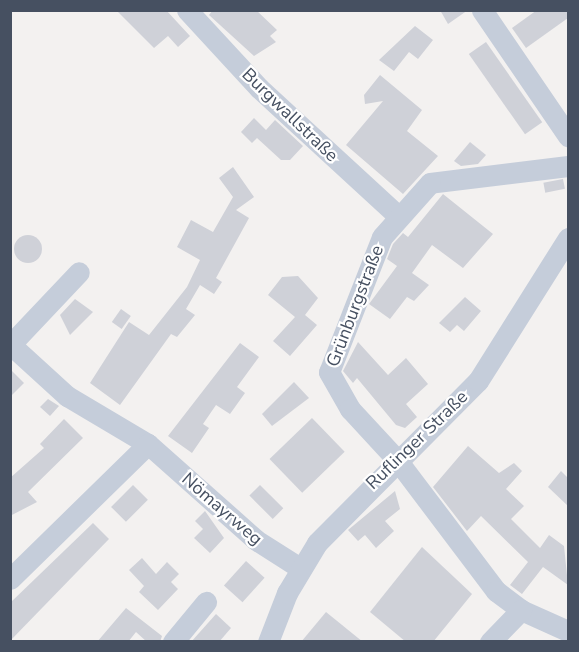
<!DOCTYPE html>
<meta charset="utf-8">
<style>
body{margin:0}
#map{position:relative;width:579px;height:652px;overflow:hidden;background:#f3f1f0;font-family:"Nunito Sans",sans-serif}
div>[style]{position:absolute}
.building>*{inset:0;background:#cfd1d8;transform-origin:0 0}
.round{border-radius:50%}
.minor>*{height:21px;margin:-10.5px;padding:0 10.5px;transform-origin:10.5px;border-radius:10.5px;background:#c5cdda}
span{translate:-50% -50%;white-space:nowrap;text-align:center;line-height:1.15;-webkit-text-stroke:4.5px #fff;paint-order:stroke}
.street-label{font-size:18px;color:#465061}
.frame{position:absolute;inset:0;border:12px solid #465061;pointer-events:none}
</style>
<div id="map">
<div class="building">
<i style="clip-path:polygon(116px 10px,166px 10px,190px 36px,178px 47px,168px 36px,154px 48px)"></i>
<i style="clip-path:polygon(213px 10px,256px 10px,277px 30px,270px 36px,276px 42px,254px 56px,209px 15px)"></i>
<i style="clip-path:polygon(440px 10px,468px 10px,448px 24px)"></i>
<i style="clip-path:polygon(537px 10px,568px 10px,568px 18px,526px 48px,512px 28px)"></i>
<i style="clip-path:polygon(415px 26px,433px 40px,418px 59px,409px 52px,394px 71px,379px 60px)"></i>
<i style="left:486px;top:42px;width:98px;height:21px;rotate:55deg"></i>
<i style="clip-path:polygon(380px 75px,422px 110px,407px 131px,438px 156px,403px 194px,346px 145px,383px 101px,365px 104px,364px 95px)"></i>
<i style="clip-path:polygon(254px 118px,266px 130px,275px 120px,303px 146px,290px 160px,281px 160px,257px 138px,252px 143px,241px 132px)"></i>
<i style="clip-path:polygon(470px 142px,486px 155px,478px 164px,461px 166px,454px 161px)"></i>
<i style="clip-path:polygon(233px 167px,254px 197px,236px 210px,249px 218px,216px 278px,222px 282px,214px 294px,200px 285px,186px 309px,195px 315px,177px 337px,171px 334px,120px 405px,90px 383px,129px 322px,149px 335px,187px 287px,200px 260px,177px 247px,191px 220px,213px 232px,233px 197px,219px 178px)"></i>
<i style="left:563px;top:179px;width:10px;height:20px;rotate:79deg"></i>
<i style="clip-path:polygon(443px 194px,493px 234px,463px 268px,432px 245px,412px 273px,429px 285px,414px 301px,407px 297px,390px 319px,369px 304px,397px 266px,387px 259px,393px 244px,403px 233px,408px 237px)"></i>
<i class="round" style="left:14px;top:235px;width:28px;height:28px"></i>
<i style="clip-path:polygon(298px 276px,318px 298px,305px 315px,317px 325px,290px 356px,273px 341px,295px 317px,268px 295px,282px 277px)"></i>
<i style="clip-path:polygon(465px 297px,481px 311px,464px 331px,457px 325px,450px 332px,439px 323px)"></i>
<i style="clip-path:polygon(75px 299px,93px 312px,70px 335px,60px 315px)"></i>
<i style="left:121px;top:309px;width:12px;height:16px;rotate:35deg"></i>
<i style="clip-path:polygon(358px 342px,388px 375px,406px 358px,428px 384px,406px 404px,417px 417px,405px 428px,396px 425px,357px 378px,353px 383px,343px 371px)"></i>
<i style="clip-path:polygon(240px 343px,259px 357px,237px 387px,245px 393px,230px 414px,216px 405px,203px 424px,209px 428px,192px 453px,168px 436px)"></i>
<i style="clip-path:polygon(10px 369px,24px 383px,10px 397px)"></i>
<i style="clip-path:polygon(294px 382px,309px 398px,272px 426px,262px 414px)"></i>
<i style="clip-path:polygon(48px 399px,59px 406px,50px 416px,40px 407px)"></i>
<i style="left:312px;top:418px;width:47px;height:59px;rotate:46deg"></i>
<i style="clip-path:polygon(64px 419px,83px 438px,28px 492px,37px 502px,10px 516px,10px 478px,44px 448px,40px 444px)"></i>
<i style="clip-path:polygon(468px 446px,499px 473px,514px 463px,522px 471px,506px 489px,524px 506px,511px 519px,540px 548px,549px 535px,564px 546px,568px 585px,543px 567px,522px 594px,510px 585px,528px 562px,481px 516px,467px 531px,433px 487px)"></i>
<i style="clip-path:polygon(561px 471px,568px 478px,568px 506px,548px 487px)"></i>
<i style="left:133px;top:485px;width:21px;height:31px;rotate:45deg"></i>
<i style="left:260px;top:485px;width:33px;height:15px;rotate:45deg"></i>
<i style="clip-path:polygon(395px 491px,400px 509px,385px 521px,394px 531px,376px 548px,365px 535px,358px 541px,348px 530px)"></i>
<i style="clip-path:polygon(205px 511px,224px 538px,210px 553px,194px 538px,203px 529px,195px 521px)"></i>
<i style="clip-path:polygon(93px 523px,109px 539px,10px 641px,10px 603px)"></i>
<i style="clip-path:polygon(422px 547px,472px 594px,433px 642px,406px 642px,370px 612px)"></i>
<i style="clip-path:polygon(142px 558px,156px 574px,167px 562px,179px 574px,171px 582px,178px 589px,158px 610px,139px 592px,144px 586px,129px 570px)"></i>
<i style="left:246px;top:561px;width:25px;height:33px;rotate:42deg"></i>
<i style="clip-path:polygon(126px 608px,162px 636px,160px 642px,147px 642px,136px 632px,128px 642px,97px 642px)"></i>
<i style="clip-path:polygon(326px 612px,363px 642px,301px 642px)"></i>
<i style="clip-path:polygon(216px 614px,231px 628px,219px 642px,191px 642px)"></i>
</div>
<div class="minor">
<i style="left:187px;top:10px;width:106px;rotate:47.3deg"></i>
<i style="left:259px;top:88px;width:188px;rotate:42.6deg"></i>
<i style="left:482px;top:10px;width:153px;rotate:55.7deg"></i>
<i style="left:568px;top:166px;width:139px;rotate:173deg"></i>
<i style="left:430px;top:183px;width:72px;rotate:131.6deg"></i>
<i style="left:382px;top:237px;width:145px;rotate:111.4deg"></i>
<i style="left:329px;top:372px;width:43px;rotate:60.4deg"></i>
<i style="left:350px;top:409px;width:69px;rotate:47.3deg"></i>
<i style="left:397px;top:460px;width:164px;rotate:52.9deg"></i>
<i style="left:496px;top:591px;width:31px;rotate:37deg"></i>
<i style="left:521px;top:610px;width:51px;rotate:24.1deg"></i>
<i style="left:10px;top:345px;width:100px;rotate:-46.6deg"></i>
<i style="left:11px;top:345px;width:76px;rotate:42.3deg"></i>
<i style="left:67px;top:396px;width:94px;rotate:30.7deg"></i>
<i style="left:148px;top:444px;width:144px;rotate:41.6deg"></i>
<i style="left:256px;top:540px;width:52px;rotate:32.5deg"></i>
<i style="left:10px;top:579px;width:193px;rotate:-44.4deg"></i>
<i style="left:173px;top:642px;width:52px;rotate:-50.5deg"></i>
<i style="left:268px;top:642px;width:53px;rotate:-68.8deg"></i>
<i style="left:287px;top:593px;width:58px;rotate:-59deg"></i>
<i style="left:317px;top:543px;width:228px;rotate:-45.2deg"></i>
<i style="left:478px;top:381px;width:169px;rotate:-57.8deg"></i>
<i style="left:490px;top:642px;width:45px;rotate:-45.9deg"></i>
</div>
<div class="street-label">
<span style="left:290px;top:115px;rotate:44deg">Burgwallstraße</span>
<span style="left:355px;top:306px;rotate:-69deg">Grünburgstraße</span>
<span style="left:417px;top:440px;rotate:-44deg">Ruflinger Straße</span>
<span style="left:222px;top:509px;rotate:41deg">Nömayrweg</span>
</div>
<div class="frame"></div>
</div>
